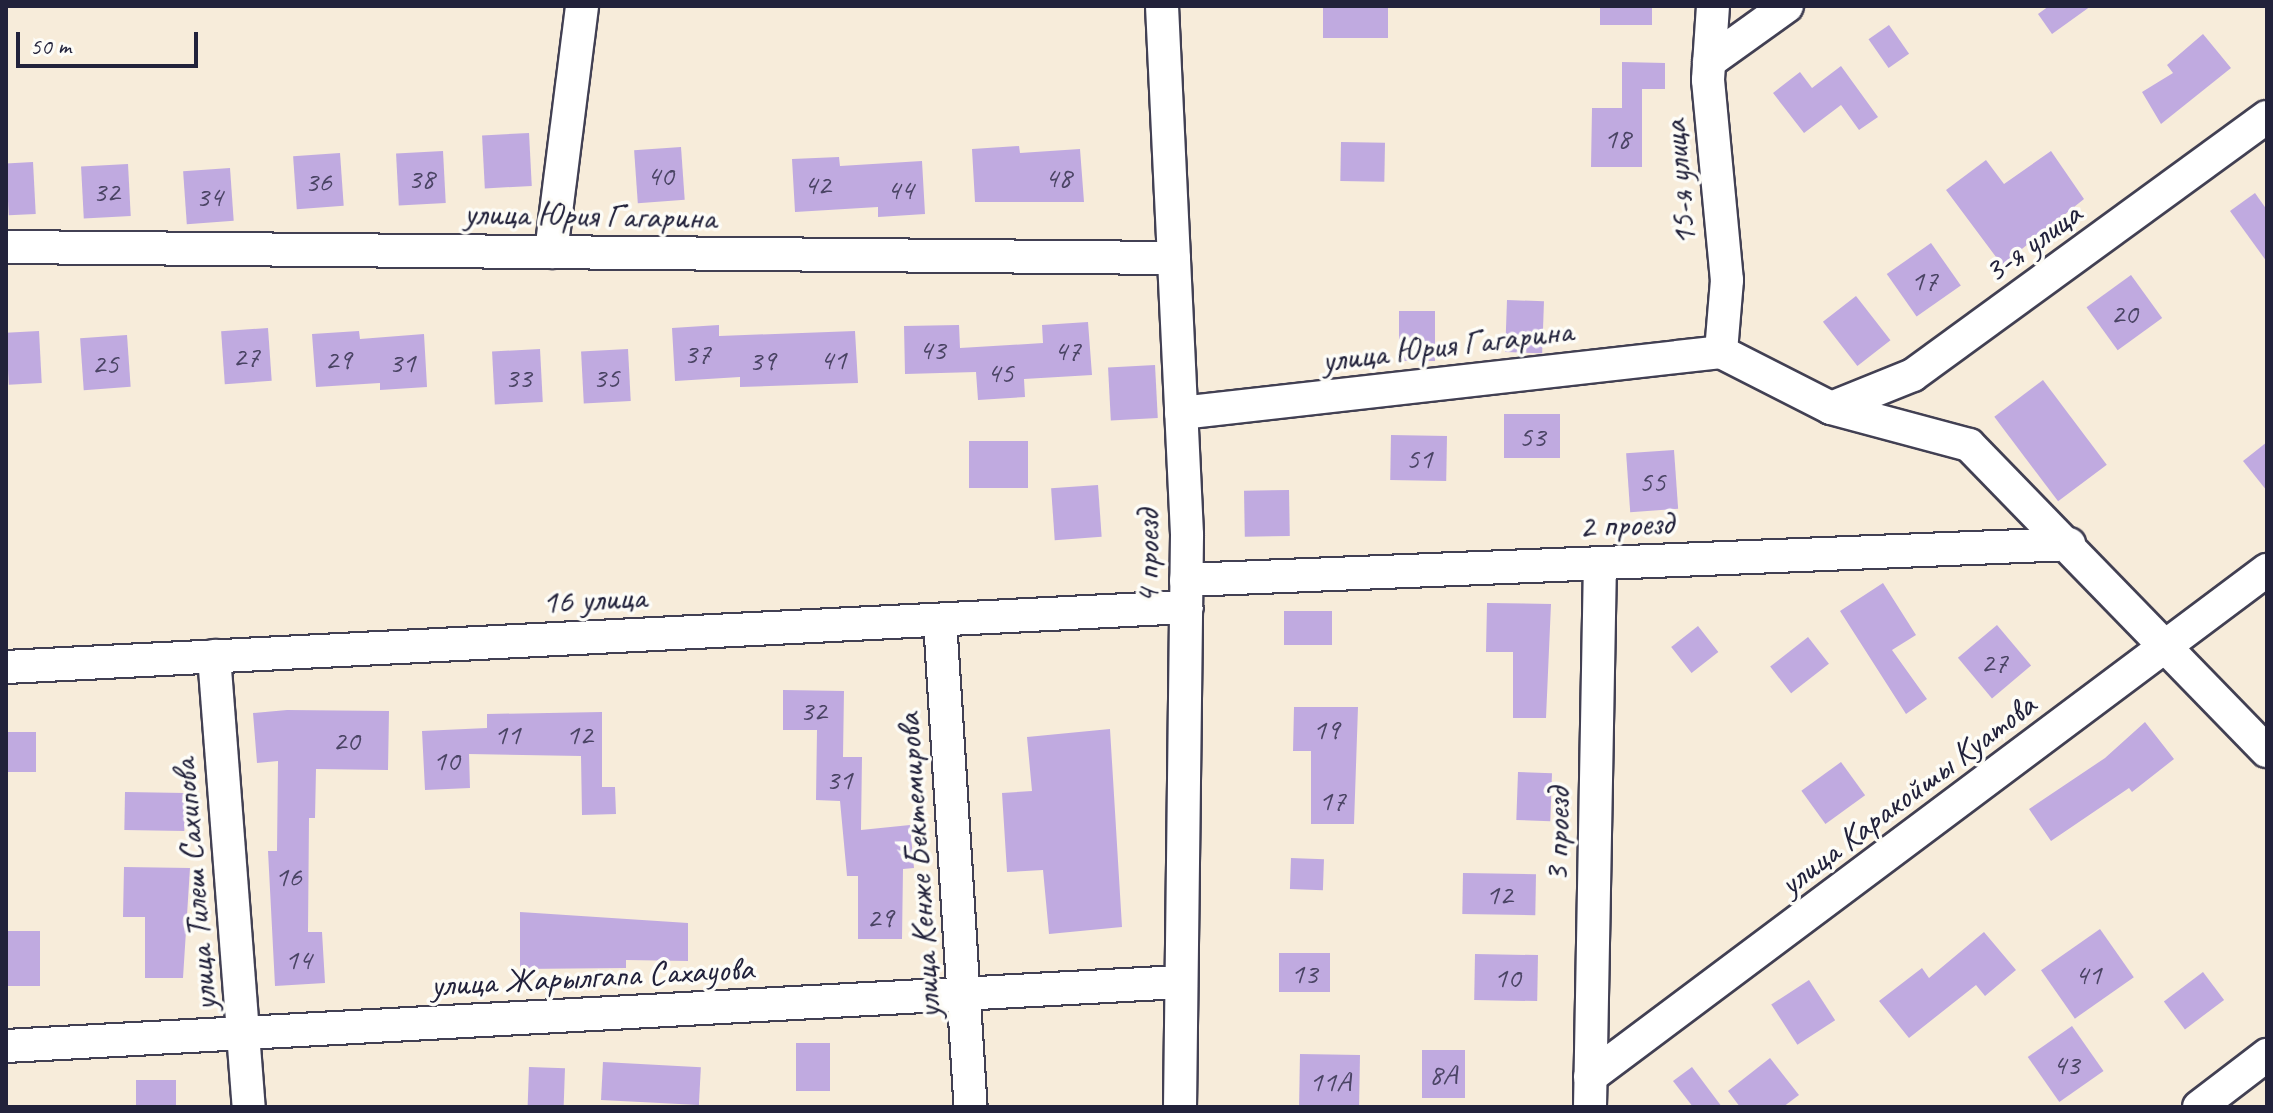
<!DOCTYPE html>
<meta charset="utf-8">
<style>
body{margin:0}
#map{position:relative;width:2273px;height:1113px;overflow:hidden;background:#f7ecda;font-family:Caveat,sans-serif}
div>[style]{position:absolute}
.building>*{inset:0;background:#c0aae0;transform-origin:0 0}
.roads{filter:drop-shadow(2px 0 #424053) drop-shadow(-2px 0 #424053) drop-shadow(0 2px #424053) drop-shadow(0 -2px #424053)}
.minor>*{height:32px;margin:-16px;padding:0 16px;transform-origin:16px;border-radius:16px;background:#fff}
span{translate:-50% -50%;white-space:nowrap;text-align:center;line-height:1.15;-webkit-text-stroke:7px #fdfcf7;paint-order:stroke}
.number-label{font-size:30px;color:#4a4464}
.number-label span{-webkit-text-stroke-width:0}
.street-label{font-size:34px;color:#22223b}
.frame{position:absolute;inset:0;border:8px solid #22223b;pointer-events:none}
.scale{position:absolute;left:16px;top:32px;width:182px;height:36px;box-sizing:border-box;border:4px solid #22223b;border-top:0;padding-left:10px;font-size:24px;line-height:28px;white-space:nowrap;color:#22223b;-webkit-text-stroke:6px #fdfcf7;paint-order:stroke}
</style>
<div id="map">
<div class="building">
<i style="left:1323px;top:6px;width:65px;height:32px"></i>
<i style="left:1600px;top:6px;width:52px;height:19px"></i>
<i style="clip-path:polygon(2049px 6px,2091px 6px,2052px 34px,2038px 14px)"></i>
<i style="left:1889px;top:25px;width:35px;height:25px;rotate:55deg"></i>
<i style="clip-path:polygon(2203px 34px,2231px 68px,2161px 124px,2142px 92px,2173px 73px,2167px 65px)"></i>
<i style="clip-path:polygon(1622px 62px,1665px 63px,1665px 89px,1642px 89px,1642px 167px,1591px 167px,1592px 108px,1622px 108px)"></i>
<i style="clip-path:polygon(1841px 66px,1878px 117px,1859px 130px,1841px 105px,1804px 133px,1773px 93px,1800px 72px,1812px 88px)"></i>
<i style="left:529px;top:133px;width:53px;height:47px;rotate:87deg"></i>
<i style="left:1341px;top:142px;width:44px;height:39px;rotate:1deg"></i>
<i style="clip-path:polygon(1019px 146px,1020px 153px,1080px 149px,1084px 202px,975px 202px,972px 149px)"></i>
<i style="left:681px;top:147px;width:53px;height:47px;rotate:86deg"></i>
<i style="left:443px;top:151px;width:52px;height:47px;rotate:87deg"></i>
<i style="clip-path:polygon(2051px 151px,2084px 199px,2002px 265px,1946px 190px,1986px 160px,2004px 184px)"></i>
<i style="left:340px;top:153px;width:53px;height:47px;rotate:86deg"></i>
<i style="clip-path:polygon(839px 157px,840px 166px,922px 161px,925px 214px,878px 217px,878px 207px,795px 212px,792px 159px)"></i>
<i style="left:33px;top:162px;width:52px;height:27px;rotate:87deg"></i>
<i style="left:128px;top:164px;width:52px;height:47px;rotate:87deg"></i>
<i style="left:230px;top:168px;width:53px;height:47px;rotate:86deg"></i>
<i style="clip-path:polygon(2255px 193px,2267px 210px,2267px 262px,2230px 211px)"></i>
<i style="left:1931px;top:243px;width:52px;height:54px;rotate:55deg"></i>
<i style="left:2131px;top:275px;width:53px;height:55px;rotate:54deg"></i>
<i style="left:1856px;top:296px;width:56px;height:42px;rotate:52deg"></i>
<i style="left:1507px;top:300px;width:37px;height:52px;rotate:2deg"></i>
<i style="left:1399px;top:311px;width:36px;height:50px"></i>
<i style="clip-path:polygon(1088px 322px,1092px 375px,1024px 379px,1025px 397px,978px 400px,976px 372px,905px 374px,904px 326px,959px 325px,960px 348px,1043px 343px,1042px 325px)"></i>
<i style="clip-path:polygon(719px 325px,719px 336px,855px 331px,858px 383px,740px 387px,740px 377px,675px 381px,672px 328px)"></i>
<i style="left:268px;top:328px;width:53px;height:47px;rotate:86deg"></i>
<i style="left:39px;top:331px;width:52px;height:33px;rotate:87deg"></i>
<i style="clip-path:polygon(359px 331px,360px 339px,424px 334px,427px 387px,380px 390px,380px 383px,316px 387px,312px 334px)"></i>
<i style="left:127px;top:335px;width:52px;height:47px;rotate:86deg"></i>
<i style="left:540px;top:349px;width:53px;height:48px;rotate:87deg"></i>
<i style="left:628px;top:349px;width:52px;height:47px;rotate:87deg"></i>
<i style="left:1155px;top:365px;width:53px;height:47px;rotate:87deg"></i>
<i style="left:2043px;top:380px;width:106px;height:61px;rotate:53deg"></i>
<i style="left:1504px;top:414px;width:56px;height:44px"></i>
<i style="left:1391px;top:435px;width:56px;height:45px;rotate:1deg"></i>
<i style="left:969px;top:441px;width:59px;height:47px"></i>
<i style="clip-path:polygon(2267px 442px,2267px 491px,2243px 461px)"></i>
<i style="left:1674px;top:450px;width:59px;height:48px;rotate:86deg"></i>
<i style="left:1098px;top:485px;width:52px;height:47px;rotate:86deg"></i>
<i style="left:1289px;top:490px;width:46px;height:45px;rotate:89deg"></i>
<i style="clip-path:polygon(1883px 583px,1916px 635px,1892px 650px,1927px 699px,1906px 714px,1840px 611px)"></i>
<i style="clip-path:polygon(1487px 603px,1551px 604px,1546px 718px,1513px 718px,1513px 652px,1486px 652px)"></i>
<i style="left:1284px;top:611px;width:48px;height:34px"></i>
<i style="left:1997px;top:625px;width:53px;height:51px;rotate:50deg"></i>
<i style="left:1698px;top:626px;width:33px;height:34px;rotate:52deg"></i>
<i style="left:1808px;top:637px;width:34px;height:48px;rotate:52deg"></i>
<i style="clip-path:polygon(783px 690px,844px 691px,843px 757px,862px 757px,861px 830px,910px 825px,914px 868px,903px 869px,902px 939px,858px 939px,858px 876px,847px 876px,840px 801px,816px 800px,817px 730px,783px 730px)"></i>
<i style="clip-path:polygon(1294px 707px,1358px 707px,1354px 824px,1311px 824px,1311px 751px,1293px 751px)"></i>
<i style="clip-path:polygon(287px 710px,389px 711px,388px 770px,316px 769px,315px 818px,309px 818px,308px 932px,322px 932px,325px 983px,275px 986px,268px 851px,277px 851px,278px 761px,257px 763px,253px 713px)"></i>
<i style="clip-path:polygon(602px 712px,602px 787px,615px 787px,616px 814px,582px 815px,581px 756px,469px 754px,470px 788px,425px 790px,422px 731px,487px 728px,487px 714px)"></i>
<i style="clip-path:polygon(2145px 722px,2174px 759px,2132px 792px,2129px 788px,2051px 841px,2029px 809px,2105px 758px)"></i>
<i style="clip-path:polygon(1110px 729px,1122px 927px,1049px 934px,1043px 870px,1007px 872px,1002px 793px,1032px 791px,1027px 737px)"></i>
<i style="left:6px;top:732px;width:30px;height:40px"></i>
<i style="left:1841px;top:762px;width:41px;height:49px;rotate:54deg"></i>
<i style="left:1518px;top:772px;width:34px;height:48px;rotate:2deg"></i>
<i style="left:125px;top:792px;width:60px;height:38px;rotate:1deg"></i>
<i style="left:1291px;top:858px;width:33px;height:31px;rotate:2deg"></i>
<i style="clip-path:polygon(124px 867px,190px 868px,183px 978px,145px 978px,145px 917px,123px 917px)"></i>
<i style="left:1463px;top:873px;width:73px;height:41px;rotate:1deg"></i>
<i style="clip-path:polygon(520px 912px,688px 923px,688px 961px,626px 960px,626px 968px,520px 969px)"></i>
<i style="left:2100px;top:929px;width:59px;height:72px;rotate:55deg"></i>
<i style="left:6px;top:931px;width:34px;height:55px"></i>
<i style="clip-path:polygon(1984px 932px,2016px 970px,1985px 996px,1976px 985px,1909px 1038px,1879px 1001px,1922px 968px,1929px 978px)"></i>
<i style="left:1279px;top:953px;width:51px;height:39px"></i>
<i style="left:1475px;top:954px;width:63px;height:46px;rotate:1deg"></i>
<i style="left:2203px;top:972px;width:35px;height:49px;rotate:53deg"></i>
<i style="left:1809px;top:980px;width:48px;height:45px;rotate:57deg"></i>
<i style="left:2072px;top:1026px;width:55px;height:54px;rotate:55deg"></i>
<i style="left:796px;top:1043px;width:34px;height:48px"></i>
<i style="left:1422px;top:1050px;width:43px;height:48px"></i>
<i style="left:1300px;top:1054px;width:60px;height:53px;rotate:1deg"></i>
<i style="clip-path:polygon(1770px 1058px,1799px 1095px,1783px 1107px,1740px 1107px,1728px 1091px)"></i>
<i style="left:603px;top:1062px;width:98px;height:38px;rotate:3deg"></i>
<i style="left:529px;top:1067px;width:36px;height:38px;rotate:2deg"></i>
<i style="clip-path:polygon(1692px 1067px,1722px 1107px,1693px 1107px,1673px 1081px)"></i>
<i style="left:136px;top:1080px;width:40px;height:27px"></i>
</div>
<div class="roads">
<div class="minor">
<i style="left:1162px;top:6px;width:530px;rotate:87.29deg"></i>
<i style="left:1187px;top:535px;width:572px;rotate:90.7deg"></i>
<i style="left:1713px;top:6px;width:74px;rotate:93.9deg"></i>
<i style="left:1708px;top:80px;width:201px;rotate:84.6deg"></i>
<i style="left:1727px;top:280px;width:72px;rotate:94.8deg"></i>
<i style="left:1709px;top:62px;width:96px;rotate:-35.7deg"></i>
<i style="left:6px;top:247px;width:1168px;rotate:0.54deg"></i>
<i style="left:551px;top:252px;width:248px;rotate:-82.8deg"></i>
<i style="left:1721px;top:352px;width:123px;rotate:27deg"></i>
<i style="left:1831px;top:408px;width:143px;rotate:15deg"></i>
<i style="left:1969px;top:445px;width:427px;rotate:45.8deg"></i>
<i style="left:1831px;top:408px;width:88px;rotate:-21.9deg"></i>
<i style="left:1913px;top:375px;width:438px;rotate:-36.1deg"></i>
<i style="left:1181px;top:413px;width:543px;rotate:-6.44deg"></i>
<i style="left:1186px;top:580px;width:884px;rotate:-2.33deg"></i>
<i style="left:940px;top:620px;width:488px;rotate:86.4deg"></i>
<i style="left:214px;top:656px;width:452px;rotate:85.6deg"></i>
<i style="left:6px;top:667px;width:1182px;rotate:-2.91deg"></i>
<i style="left:6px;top:1046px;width:1177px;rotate:-3.12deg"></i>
<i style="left:1590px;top:1077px;width:846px;rotate:-36.83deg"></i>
<i style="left:1590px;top:1107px;width:544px;rotate:-88.95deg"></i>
<i style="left:2199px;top:1107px;width:86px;rotate:-37.4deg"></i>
</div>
</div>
<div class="number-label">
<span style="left:1617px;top:138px">18</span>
<span style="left:660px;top:175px">40</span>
<span style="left:1058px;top:177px">48</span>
<span style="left:421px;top:178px">38</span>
<span style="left:318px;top:181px">36</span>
<span style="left:817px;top:184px">42</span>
<span style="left:900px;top:189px">44</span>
<span style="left:106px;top:191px">32</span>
<span style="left:209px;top:196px">34</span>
<span style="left:1924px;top:280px">17</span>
<span style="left:2124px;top:313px">20</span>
<span style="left:932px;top:349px">43</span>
<span style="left:1067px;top:350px">47</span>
<span style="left:697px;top:353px">37</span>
<span style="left:246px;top:356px">27</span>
<span style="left:338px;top:359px">29</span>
<span style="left:833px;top:359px">41</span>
<span style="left:762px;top:360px">39</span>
<span style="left:402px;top:362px">31</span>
<span style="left:105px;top:363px">25</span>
<span style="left:1000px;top:372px">45</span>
<span style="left:518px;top:377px">33</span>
<span style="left:606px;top:377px">35</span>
<span style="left:1532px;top:436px">53</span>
<span style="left:1419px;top:458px">51</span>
<span style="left:1652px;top:481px">55</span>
<span style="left:1994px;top:662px">27</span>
<span style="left:813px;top:710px">32</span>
<span style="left:1326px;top:729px">19</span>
<span style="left:507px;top:734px">11</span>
<span style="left:579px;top:734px">12</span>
<span style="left:346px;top:740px">20</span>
<span style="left:446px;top:760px">10</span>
<span style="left:839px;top:779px">31</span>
<span style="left:1332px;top:800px">17</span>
<span style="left:288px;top:876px">16</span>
<span style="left:1499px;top:894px">12</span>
<span style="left:880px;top:917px">29</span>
<span style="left:298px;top:959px">14</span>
<span style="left:1304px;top:973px">13</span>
<span style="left:2088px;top:974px">41</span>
<span style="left:1507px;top:977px">10</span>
<span style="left:2066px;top:1064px">43</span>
<span style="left:1443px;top:1074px">8А</span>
<span style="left:1330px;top:1081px">11А</span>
</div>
<div class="street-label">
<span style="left:1679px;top:183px;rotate:-95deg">15-я улица</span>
<span style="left:590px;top:215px;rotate:1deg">улица Юрия Гагарина</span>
<span style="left:2032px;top:242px;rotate:-36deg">3-я улица</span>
<span style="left:1447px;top:345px;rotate:-7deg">улица Юрия Гагарина</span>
<span style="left:1626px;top:524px;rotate:-2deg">2 проезд</span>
<span style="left:1147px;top:557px;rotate:-90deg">4 проезд</span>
<span style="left:594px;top:599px;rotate:-3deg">16 улица</span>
<span style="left:1907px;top:794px;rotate:-37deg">улица Каракойшы Куатова</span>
<span style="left:1557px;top:835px;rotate:-89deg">3 проезд</span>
<span style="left:918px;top:866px;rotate:-94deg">улица Кенже Бектемирова</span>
<span style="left:194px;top:885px;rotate:-95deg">улица Тилеш Сахипова</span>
<span style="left:592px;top:976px;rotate:-3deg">улица Жарылгапа Сахауова</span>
</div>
<div class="frame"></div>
<div class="scale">50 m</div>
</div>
